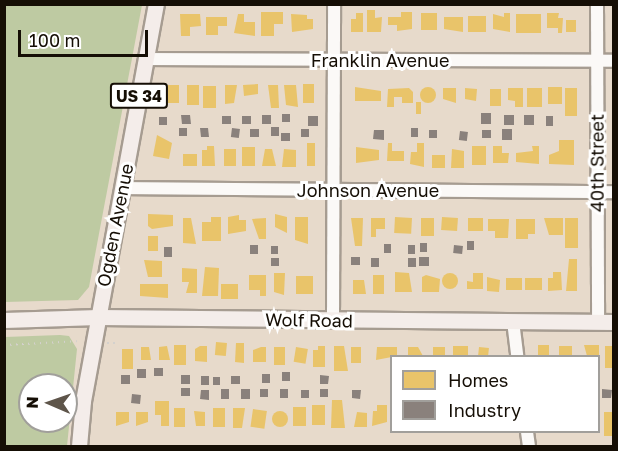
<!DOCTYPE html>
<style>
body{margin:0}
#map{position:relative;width:618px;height:451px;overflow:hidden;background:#e7dacb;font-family:"Golos Text",sans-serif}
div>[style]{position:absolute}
.green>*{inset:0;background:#becaa2}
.homes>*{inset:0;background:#e9c46a;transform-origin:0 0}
.round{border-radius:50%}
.industry>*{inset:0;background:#8a817c;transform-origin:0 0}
.path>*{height:1.5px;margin-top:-0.75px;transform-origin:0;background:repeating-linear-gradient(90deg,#d4d1cd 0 1.5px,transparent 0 6px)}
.roads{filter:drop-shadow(2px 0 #a69c91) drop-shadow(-2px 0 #a69c91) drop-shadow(0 2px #a69c91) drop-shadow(0 -2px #a69c91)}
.minor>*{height:12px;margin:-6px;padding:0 6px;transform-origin:6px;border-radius:6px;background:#fbf9f7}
.major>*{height:15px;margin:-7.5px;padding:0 7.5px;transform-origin:7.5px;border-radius:7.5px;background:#f4edea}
span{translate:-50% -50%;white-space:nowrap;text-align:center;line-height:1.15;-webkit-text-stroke:6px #fff;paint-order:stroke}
.shield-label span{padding:2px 4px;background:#fff;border:2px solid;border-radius:4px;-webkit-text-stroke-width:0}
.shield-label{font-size:16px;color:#150e05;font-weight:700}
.street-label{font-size:18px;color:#150e05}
.frame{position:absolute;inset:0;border:6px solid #150e05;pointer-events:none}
.legend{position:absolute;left:390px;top:355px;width:210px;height:78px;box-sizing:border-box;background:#fff;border:2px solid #a19f9b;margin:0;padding:8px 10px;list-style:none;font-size:18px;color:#150e05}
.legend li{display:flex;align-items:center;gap:12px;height:30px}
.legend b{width:30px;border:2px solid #a19f9b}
.north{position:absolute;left:18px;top:373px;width:60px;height:60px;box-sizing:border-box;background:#fff;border:2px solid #a19f9b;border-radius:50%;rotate:272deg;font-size:16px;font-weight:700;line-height:24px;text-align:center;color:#150e05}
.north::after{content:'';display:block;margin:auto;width:21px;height:27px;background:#5e554a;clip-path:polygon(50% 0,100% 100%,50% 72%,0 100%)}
.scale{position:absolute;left:18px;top:30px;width:130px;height:27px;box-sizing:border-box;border:3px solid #150e05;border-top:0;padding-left:8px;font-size:18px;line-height:21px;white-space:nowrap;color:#150e05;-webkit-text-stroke:4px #fff;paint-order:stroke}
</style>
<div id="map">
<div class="green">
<i style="clip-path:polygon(4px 5px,142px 5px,89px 287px,78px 300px,5px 302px)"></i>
<i style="clip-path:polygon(evenodd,60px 335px,69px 336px,77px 349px,67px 446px,5px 446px,5px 337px,60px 335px,30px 385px,66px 385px,66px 421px,30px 421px,30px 385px)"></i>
</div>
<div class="homes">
<i style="clip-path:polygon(367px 10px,375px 10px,375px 18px,382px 17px,381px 32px,367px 32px)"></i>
<i style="clip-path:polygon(261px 12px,283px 12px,283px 24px,274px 24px,274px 36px,261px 36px)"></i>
<i style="clip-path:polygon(401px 12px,412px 12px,412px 29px,397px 31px,397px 25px,388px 25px,388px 17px,401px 17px)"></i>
<i style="clip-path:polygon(356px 13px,363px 13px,363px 32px,351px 32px,351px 19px,356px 19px)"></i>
<i style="left:421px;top:13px;width:16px;height:17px"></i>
<i style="clip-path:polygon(504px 13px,510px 13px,510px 32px,493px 29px,493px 14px,504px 17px)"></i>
<i style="clip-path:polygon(547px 13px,559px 13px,558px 18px,563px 18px,562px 33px,558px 33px,558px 28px,547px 28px)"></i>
<i style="clip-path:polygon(180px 14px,200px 14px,201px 26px,190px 27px,190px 36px,181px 36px)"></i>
<i style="clip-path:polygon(238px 14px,244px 14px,244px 22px,255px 22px,255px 36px,234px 33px)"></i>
<i style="clip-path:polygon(291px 14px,307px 15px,307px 19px,313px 19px,313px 29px,292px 32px)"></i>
<i style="left:516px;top:14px;width:25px;height:19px"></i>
<i style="left:468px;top:16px;width:18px;height:16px"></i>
<i style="clip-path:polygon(206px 17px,227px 17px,227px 26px,218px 26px,218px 35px,206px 35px)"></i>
<i style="clip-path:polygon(444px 17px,463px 17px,463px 32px,444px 29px)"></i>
<i style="left:566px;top:20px;width:10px;height:12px"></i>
<i style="clip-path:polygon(258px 84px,258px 94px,244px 96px,243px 85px)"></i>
<i style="left:303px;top:84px;width:11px;height:19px"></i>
<i style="left:168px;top:85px;width:11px;height:18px"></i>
<i style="left:187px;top:85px;width:12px;height:20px"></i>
<i style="clip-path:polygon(225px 85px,237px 85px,234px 103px,225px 104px)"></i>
<i style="clip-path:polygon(268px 85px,278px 85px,279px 108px,271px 108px)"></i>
<i style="clip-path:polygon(284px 85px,296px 85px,298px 107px,286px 105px)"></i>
<i style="left:203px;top:86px;width:13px;height:22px"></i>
<i class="round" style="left:420px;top:87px;width:16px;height:16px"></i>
<i style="clip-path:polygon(355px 87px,381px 91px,381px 101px,355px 101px)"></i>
<i style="left:548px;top:87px;width:14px;height:17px"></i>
<i style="clip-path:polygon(409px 88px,413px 92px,413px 103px,402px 103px,402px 97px,394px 97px,394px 107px,387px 107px,388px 89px)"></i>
<i style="clip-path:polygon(443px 88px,456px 88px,456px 103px,443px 99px)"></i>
<i style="clip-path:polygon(465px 88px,477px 89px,476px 101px,465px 99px)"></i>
<i style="clip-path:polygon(508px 88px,523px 88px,523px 107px,515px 107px,515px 101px,508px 100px)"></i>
<i style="left:527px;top:88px;width:15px;height:19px"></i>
<i style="left:565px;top:88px;width:12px;height:28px"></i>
<i style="left:490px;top:89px;width:11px;height:17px"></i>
<i style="left:416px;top:102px;width:5px;height:12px"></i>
<i style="clip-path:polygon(157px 135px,172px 143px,169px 159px,153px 156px)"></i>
<i style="clip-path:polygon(559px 140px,574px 140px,574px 165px,549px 164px,549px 155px,559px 151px)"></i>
<i style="left:307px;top:143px;width:8px;height:23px"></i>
<i style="clip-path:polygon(388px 143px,392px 143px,392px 151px,404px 151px,404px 161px,387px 161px)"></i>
<i style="clip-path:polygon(417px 143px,424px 143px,424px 167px,410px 164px,411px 152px,417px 152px)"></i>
<i style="clip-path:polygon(207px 146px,214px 146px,215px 166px,202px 166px,202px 150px,207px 150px)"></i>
<i style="left:472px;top:146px;width:14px;height:19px"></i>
<i style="clip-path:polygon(493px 146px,502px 146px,502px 153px,509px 153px,508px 163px,493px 163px)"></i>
<i style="clip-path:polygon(532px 146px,539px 146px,539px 164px,516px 162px,516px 153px,533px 151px)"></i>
<i style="left:242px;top:147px;width:13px;height:19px"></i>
<i style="clip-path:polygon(356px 147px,379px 150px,379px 160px,356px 163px)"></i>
<i style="left:224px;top:149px;width:12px;height:17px"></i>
<i style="clip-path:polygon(265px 149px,272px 149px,276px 166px,262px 166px)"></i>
<i style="clip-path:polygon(284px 149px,296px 150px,296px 167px,282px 167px)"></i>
<i style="clip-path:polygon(452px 149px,464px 151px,464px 168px,451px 168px)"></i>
<i style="left:183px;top:154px;width:14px;height:12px"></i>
<i style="left:432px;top:155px;width:13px;height:13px"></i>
<i style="clip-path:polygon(148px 214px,173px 215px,173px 226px,152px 229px,148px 226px)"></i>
<i style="clip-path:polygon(275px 214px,287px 217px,287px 233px,275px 227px)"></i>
<i style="clip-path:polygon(239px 215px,239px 220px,246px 220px,246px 231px,228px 234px,228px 217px)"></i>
<i style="clip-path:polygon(211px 217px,221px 217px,221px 241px,202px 241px,202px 222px,211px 222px)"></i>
<i style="clip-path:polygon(295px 217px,308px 217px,308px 244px,295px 240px)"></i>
<i style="left:395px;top:217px;width:17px;height:16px;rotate:3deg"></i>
<i style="left:442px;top:217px;width:16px;height:13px;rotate:4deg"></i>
<i style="clip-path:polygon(183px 218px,191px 218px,196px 244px,183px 243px)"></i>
<i style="clip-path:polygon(266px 218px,266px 239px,259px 239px,252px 219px)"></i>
<i style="clip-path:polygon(351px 218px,363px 218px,362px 246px,355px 246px)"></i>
<i style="clip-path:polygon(371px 218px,385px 218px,385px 229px,376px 229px,376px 237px,371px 237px)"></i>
<i style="left:421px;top:218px;width:13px;height:18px"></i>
<i style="left:483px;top:218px;width:13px;height:15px;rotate:90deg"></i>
<i style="clip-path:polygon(544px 218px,563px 218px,563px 235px,549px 235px)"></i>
<i style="left:565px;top:218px;width:13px;height:30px"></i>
<i style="clip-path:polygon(488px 219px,509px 219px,508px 238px,495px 238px,495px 231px,488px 231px)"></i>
<i style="clip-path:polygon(516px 219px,535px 219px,535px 234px,528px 234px,528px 239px,516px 239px)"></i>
<i style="left:148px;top:236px;width:10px;height:15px"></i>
<i style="clip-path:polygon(569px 259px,577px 259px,577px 291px,566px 291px)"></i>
<i style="clip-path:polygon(144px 260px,162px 261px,162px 277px,148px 277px)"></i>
<i style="clip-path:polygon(205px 267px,219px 268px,218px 296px,202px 296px)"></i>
<i style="clip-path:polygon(182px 268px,197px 269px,197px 293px,186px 293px,189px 282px,182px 282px)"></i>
<i style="clip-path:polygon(395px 272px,409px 273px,412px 292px,395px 292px)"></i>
<i style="clip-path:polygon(553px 272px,561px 272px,562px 290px,548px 291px,548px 278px,553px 278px)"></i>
<i class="round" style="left:442px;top:273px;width:16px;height:16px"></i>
<i style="clip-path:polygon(274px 273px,285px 273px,284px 295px,274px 292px)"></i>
<i style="clip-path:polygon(473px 273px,483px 273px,483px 289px,467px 289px,467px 281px,473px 282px)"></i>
<i style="clip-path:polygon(249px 275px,266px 275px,266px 296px,260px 296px,260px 290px,249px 290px)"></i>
<i style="left:373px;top:275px;width:11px;height:19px"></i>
<i style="clip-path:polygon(426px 275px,440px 279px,439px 292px,422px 292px,422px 277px)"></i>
<i style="left:296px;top:276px;width:17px;height:18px"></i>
<i style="clip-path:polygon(487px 277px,500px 280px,499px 292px,487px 291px)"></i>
<i style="left:522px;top:278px;width:12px;height:16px;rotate:90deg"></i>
<i style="left:525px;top:278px;width:17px;height:12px"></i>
<i style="clip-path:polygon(353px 280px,364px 280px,366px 294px,353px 294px)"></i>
<i style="clip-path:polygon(140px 284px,168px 284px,168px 298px,140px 296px)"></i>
<i style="left:221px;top:284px;width:17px;height:15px"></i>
<i style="left:216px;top:342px;width:11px;height:13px;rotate:5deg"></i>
<i style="clip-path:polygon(236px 343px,244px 343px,244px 363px,235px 362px)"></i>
<i style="left:174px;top:345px;width:12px;height:20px"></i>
<i style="left:538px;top:345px;width:11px;height:11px"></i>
<i style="clip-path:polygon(584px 345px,599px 345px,599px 356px,587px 356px)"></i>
<i style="clip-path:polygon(167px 346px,170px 360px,159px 360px,159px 347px)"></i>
<i style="clip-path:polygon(200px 346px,207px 346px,207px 362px,195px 361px,195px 349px)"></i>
<i style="clip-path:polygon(318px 346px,325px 346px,325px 367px,313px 367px,313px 350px,318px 350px)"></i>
<i style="clip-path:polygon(334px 346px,344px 346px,348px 371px,334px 371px)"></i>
<i style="left:453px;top:346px;width:15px;height:10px"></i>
<i style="left:559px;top:346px;width:13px;height:10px"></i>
<i style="left:605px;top:346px;width:9px;height:22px"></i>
<i style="clip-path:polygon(141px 347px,149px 347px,151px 360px,141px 360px)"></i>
<i style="clip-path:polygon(261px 347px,266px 347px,266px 362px,253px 362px,253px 350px)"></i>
<i style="left:274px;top:347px;width:11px;height:18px"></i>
<i style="left:296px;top:347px;width:12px;height:15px;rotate:9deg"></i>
<i style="left:351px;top:347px;width:10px;height:16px"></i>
<i style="clip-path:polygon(377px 347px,397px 347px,397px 356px,376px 360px)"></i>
<i style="clip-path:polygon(408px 347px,418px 347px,423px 356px,408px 356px)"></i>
<i style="left:433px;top:347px;width:12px;height:9px"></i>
<i style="left:479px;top:347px;width:10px;height:9px;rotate:6deg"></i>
<i style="left:122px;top:349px;width:11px;height:20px"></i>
<i style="clip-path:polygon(332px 400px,342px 400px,345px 428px,331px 428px)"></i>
<i style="clip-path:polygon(155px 401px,169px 401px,169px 426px,161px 426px,161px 415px,155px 415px)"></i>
<i style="left:312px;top:405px;width:13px;height:20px"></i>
<i style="clip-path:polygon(377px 405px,387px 405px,387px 422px,372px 426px,373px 411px,377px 411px)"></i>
<i style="left:293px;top:407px;width:13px;height:19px"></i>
<i style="left:174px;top:408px;width:11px;height:19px"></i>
<i style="left:213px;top:408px;width:12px;height:19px"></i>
<i style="clip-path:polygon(233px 408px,245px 408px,242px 428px,233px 428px)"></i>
<i style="left:253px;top:409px;width:14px;height:18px;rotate:8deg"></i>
<i style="clip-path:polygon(194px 411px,205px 412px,205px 426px,196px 426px)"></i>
<i class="round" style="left:272px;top:411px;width:16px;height:16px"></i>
<i style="clip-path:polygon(116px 412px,129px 412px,129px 422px,116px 426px)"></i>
<i style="clip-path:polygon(136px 412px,148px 412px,148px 422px,136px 426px)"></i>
<i style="clip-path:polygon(357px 412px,367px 413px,367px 427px,354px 427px)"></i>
<i style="left:604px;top:412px;width:10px;height:24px"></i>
</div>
<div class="industry">
<i style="left:481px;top:113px;width:10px;height:11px"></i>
<i style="left:282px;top:114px;width:8px;height:8px"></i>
<i style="clip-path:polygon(181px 115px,190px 115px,191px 124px,182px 124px)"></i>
<i style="left:262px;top:115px;width:9px;height:9px"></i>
<i style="left:504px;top:115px;width:10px;height:10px"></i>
<i style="left:524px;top:115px;width:10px;height:10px"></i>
<i style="left:222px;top:116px;width:9px;height:8px"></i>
<i style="left:242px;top:116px;width:9px;height:8px"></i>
<i style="left:308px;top:116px;width:10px;height:10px"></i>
<i style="left:546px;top:116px;width:7px;height:10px"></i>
<i style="left:159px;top:117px;width:8px;height:8px"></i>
<i style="left:271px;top:127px;width:8px;height:9px"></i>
<i style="left:179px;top:128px;width:8px;height:8px"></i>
<i style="clip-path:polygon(200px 128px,208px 128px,209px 137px,201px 137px)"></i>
<i style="left:232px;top:128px;width:8px;height:9px;rotate:7deg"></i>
<i style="left:411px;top:128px;width:7px;height:9px"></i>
<i style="left:250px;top:129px;width:9px;height:8px"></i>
<i style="left:301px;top:129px;width:8px;height:8px"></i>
<i style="left:502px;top:129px;width:10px;height:11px"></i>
<i style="clip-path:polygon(374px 130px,384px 130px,384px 140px,373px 139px)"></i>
<i style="left:429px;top:130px;width:8px;height:8px"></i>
<i style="left:482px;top:130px;width:9px;height:8px"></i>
<i style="left:460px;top:131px;width:8px;height:9px;rotate:7deg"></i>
<i style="left:281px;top:133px;width:9px;height:8px"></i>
<i style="left:467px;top:241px;width:7px;height:9px"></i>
<i style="left:420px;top:243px;width:7px;height:9px"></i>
<i style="left:384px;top:244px;width:7px;height:9px"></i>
<i style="left:250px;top:245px;width:8px;height:9px"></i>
<i style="left:408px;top:245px;width:7px;height:9px"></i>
<i style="left:454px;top:245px;width:9px;height:8px;rotate:6deg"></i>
<i style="left:271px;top:246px;width:7px;height:8px"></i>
<i style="left:164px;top:247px;width:8px;height:10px"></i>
<i style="left:351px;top:257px;width:9px;height:8px"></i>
<i style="left:419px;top:257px;width:10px;height:9px"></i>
<i style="left:271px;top:258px;width:8px;height:8px"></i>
<i style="left:371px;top:258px;width:8px;height:9px"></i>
<i style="left:408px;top:258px;width:8px;height:9px"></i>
<i style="left:154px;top:368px;width:9px;height:8px"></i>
<i style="left:137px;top:369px;width:9px;height:9px"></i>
<i style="left:282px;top:372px;width:8px;height:9px"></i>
<i style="left:262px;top:374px;width:8px;height:9px"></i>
<i style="left:121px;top:375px;width:9px;height:9px"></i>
<i style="left:181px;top:375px;width:9px;height:9px"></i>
<i style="clip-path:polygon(320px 375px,329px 376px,328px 384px,320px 384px)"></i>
<i style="left:201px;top:376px;width:8px;height:9px"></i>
<i style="left:231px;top:376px;width:9px;height:8px"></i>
<i style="left:213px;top:377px;width:7px;height:8px"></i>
<i style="left:181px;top:388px;width:9px;height:8px"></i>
<i style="left:221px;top:389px;width:8px;height:10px"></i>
<i style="left:241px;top:389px;width:9px;height:10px"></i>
<i style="left:260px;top:389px;width:8px;height:8px"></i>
<i style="left:280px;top:389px;width:8px;height:9px"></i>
<i style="left:320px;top:389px;width:8px;height:8px"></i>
<i style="clip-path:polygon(602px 389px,612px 390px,611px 398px,602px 398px)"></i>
<i style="clip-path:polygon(201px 390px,209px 390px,209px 400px,200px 399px)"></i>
<i style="left:301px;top:390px;width:8px;height:8px"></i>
<i style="clip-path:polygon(352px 390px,361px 390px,360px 399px,352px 398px)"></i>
<i style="left:132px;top:394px;width:9px;height:9px;rotate:6deg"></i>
</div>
<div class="path">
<i style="left:107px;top:343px;width:8px"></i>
<i style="left:4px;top:345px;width:77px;rotate:-3deg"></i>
</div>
<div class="roads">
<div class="minor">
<i style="left:597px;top:4px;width:317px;rotate:89.8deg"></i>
<i style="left:146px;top:59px;width:468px;rotate:0.2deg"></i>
<i style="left:122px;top:188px;width:492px;rotate:0.5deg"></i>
<i style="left:333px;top:320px;width:316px;rotate:-89.8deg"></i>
<i style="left:513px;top:321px;width:35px;rotate:83deg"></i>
<i style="left:527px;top:432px;width:14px;rotate:82deg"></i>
</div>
<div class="major">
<i style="left:4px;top:320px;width:94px;rotate:-1.8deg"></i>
<i style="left:98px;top:317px;width:516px;rotate:0.56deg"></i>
<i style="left:79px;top:446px;width:45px;rotate:-84.9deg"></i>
<i style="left:83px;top:401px;width:404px;rotate:-79.6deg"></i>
</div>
</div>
<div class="shield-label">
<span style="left:139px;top:96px">US 34</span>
</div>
<div class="street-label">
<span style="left:380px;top:60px">Franklin Avenue</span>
<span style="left:597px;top:163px;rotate:-90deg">40th Street</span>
<span style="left:368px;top:190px">Johnson Avenue</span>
<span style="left:115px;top:225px;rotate:-79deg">Ogden Avenue</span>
<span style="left:309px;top:320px;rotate:1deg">Wolf Road</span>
</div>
<div class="frame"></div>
<ul class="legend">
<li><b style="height:16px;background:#e9c46a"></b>Homes</li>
<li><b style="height:16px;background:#8a817c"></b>Industry</li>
</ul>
<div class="north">N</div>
<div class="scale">100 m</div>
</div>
